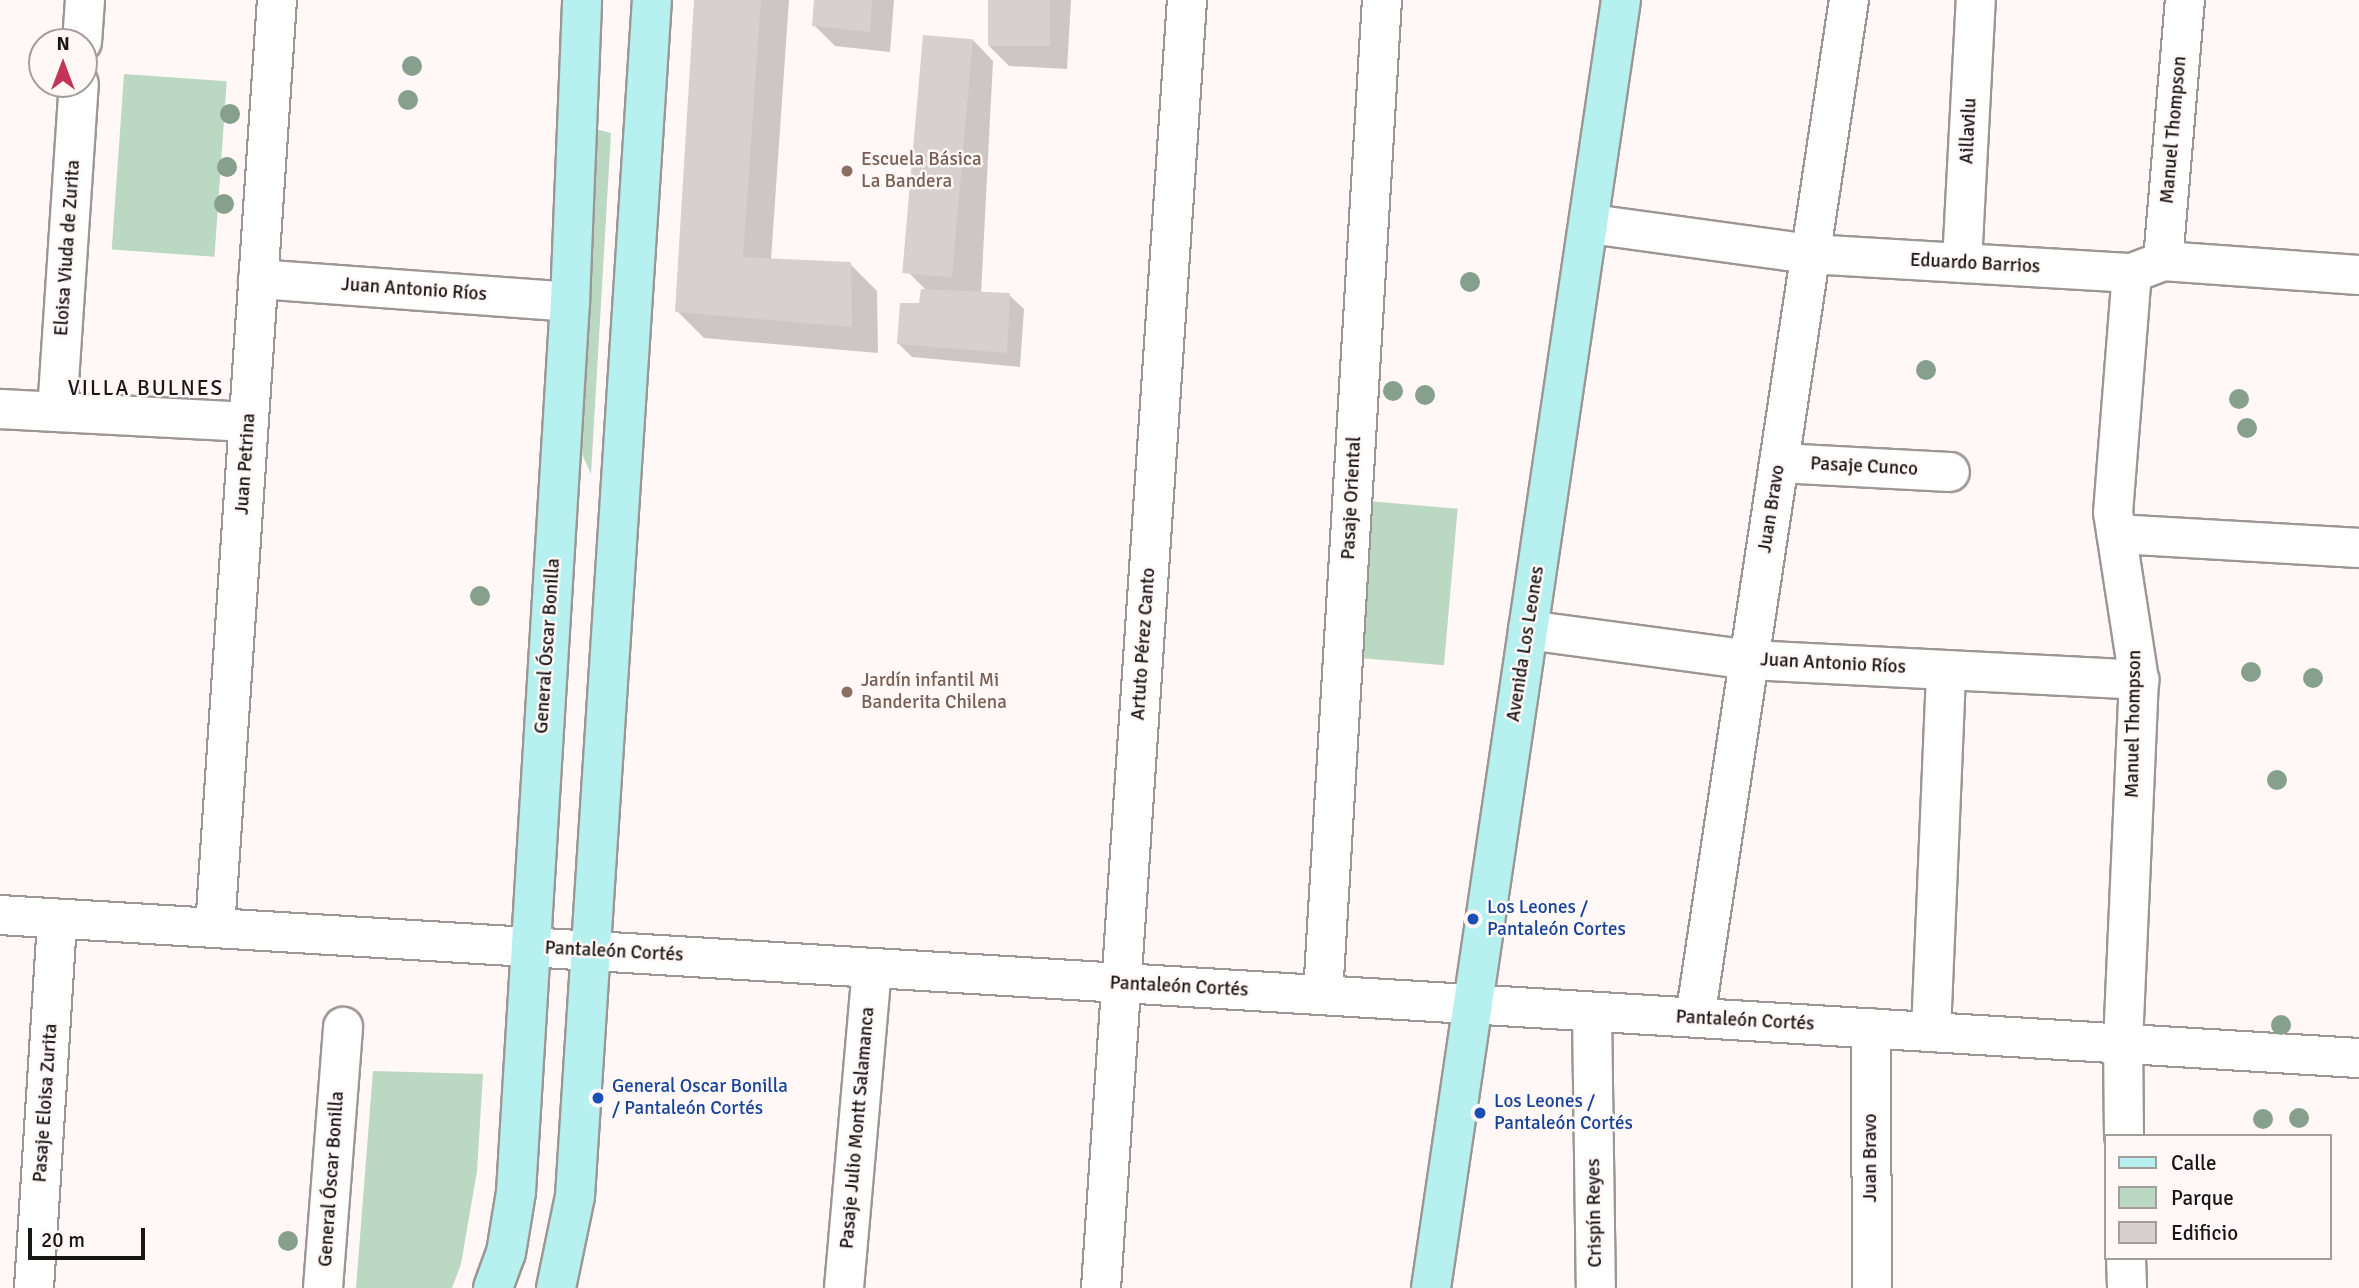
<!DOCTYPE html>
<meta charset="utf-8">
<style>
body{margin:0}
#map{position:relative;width:2359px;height:1288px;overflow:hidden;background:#fff8f6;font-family:Signika,sans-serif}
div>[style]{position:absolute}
.green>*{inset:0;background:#bbd8c2;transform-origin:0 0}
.shadow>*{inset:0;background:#0003}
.building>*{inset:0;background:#d7d0ce;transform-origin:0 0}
.roads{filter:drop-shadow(2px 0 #9c9694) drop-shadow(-2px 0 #9c9694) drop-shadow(0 2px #9c9694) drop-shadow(0 -2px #9c9694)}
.street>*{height:38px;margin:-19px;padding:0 19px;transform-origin:19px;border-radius:19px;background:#fff}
.secondary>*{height:38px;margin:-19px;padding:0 19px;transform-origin:19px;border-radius:19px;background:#b6f0ef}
.trees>*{width:20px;height:20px;margin:-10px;border-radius:50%;background:#879f8d}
.dots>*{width:19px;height:19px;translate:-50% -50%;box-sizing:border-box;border:4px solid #fff8f6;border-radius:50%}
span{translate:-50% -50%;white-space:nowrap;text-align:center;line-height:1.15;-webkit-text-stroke:5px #fff8f6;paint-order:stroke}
.street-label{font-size:19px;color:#191616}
.education-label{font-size:19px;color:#785e54}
.left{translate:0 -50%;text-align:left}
.transit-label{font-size:19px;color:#164399}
.neighbourhood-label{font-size:21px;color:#191616;letter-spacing:2px}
.legend{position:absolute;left:2104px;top:1134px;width:228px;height:126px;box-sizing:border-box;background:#fff8f6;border:2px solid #a39e9c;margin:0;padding:9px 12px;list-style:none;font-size:21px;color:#191616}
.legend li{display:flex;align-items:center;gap:14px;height:35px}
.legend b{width:35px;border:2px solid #a39e9c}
.north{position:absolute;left:28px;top:28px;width:70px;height:70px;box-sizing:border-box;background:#fff8f6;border:2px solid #a39e9c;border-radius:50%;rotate:0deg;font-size:19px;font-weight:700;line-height:28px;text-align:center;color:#191616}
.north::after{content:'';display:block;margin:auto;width:24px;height:32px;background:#c33457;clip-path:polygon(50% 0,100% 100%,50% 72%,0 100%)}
.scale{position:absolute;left:28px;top:1228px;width:117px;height:32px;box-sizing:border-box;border:4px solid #191616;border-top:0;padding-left:9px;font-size:21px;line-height:24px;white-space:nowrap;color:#191616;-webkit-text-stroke:5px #fff8f6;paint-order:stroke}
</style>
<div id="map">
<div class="green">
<i style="left:124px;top:74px;width:103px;height:176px;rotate:4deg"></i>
<i style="clip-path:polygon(591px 128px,611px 133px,591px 474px,577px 443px)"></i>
<i style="left:1368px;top:501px;width:90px;height:157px;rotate:5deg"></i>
<i style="clip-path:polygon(373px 1071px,483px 1074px,477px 1171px,461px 1264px,452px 1288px,356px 1288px)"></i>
</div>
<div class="shadow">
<i style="clip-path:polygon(696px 0,789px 0,771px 260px,850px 264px,877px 291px,878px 353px,704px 338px,677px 311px)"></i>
<i style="clip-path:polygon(816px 0,894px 0,890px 52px,835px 46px,814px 25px)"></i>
<i style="clip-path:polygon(990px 0,1071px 0,1067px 69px,1009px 66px,988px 45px)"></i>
<i style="clip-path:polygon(973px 40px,993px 61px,981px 294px,1009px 295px,1024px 309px,1020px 367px,912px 357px,898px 343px,927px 291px,908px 272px)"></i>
</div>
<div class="building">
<i style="clip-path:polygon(694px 0,761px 0,743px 257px,851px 262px,852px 327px,675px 312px)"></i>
<i style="clip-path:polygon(814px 0,872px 0,870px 32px,812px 26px)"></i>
<i style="left:988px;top:0;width:62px;height:46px"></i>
<i style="left:923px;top:35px;width:50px;height:239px;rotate:5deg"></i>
<i style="clip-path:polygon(921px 289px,1010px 293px,1007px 353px,897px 344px,900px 303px,919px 303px)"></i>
</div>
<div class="roads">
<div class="street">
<i style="left:82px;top:42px;width:42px;rotate:-85.9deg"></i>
<i style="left:1591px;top:224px;width:221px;rotate:7.8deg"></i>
<i style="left:1810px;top:254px;width:323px;rotate:3.4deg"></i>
<i style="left:2132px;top:273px;width:33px;rotate:-21deg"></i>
<i style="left:2163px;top:261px;width:196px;rotate:4.1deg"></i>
<i style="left:2163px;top:261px;width:262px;rotate:-85.2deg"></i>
<i style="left:1962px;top:263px;width:263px;rotate:-87deg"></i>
<i style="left:258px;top:279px;width:313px;rotate:4.2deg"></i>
<i style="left:0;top:409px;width:249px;rotate:3deg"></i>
<i style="left:57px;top:412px;width:329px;rotate:-86.2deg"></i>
<i style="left:1779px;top:463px;width:171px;rotate:3deg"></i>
<i style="left:2117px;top:534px;width:242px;rotate:3.3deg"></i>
<i style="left:1528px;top:630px;width:223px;rotate:7.7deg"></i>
<i style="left:1749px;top:660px;width:391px;rotate:2.9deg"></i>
<i style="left:0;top:915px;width:2363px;rotate:3.47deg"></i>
<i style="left:215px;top:928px;width:930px;rotate:-86.18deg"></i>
<i style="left:1323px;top:995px;width:997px;rotate:-86.61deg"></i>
<i style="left:1592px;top:1012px;width:276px;rotate:89.2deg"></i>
<i style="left:1695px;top:1018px;width:1030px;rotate:-81.4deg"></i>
<i style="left:1871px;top:1028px;width:260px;rotate:89.8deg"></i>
<i style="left:1931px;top:1032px;width:362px;rotate:-87.6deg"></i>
<i style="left:2124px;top:1136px;width:92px;rotate:-90.6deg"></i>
<i style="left:2123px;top:1044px;width:364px;rotate:-87.5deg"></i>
<i style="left:2139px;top:680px;width:169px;rotate:-98.8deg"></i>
<i style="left:2113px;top:513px;width:241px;rotate:-85.5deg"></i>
<i style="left:2126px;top:1258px;width:30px;rotate:88deg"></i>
<i style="left:34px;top:1288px;width:370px;rotate:-86.4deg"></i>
<i style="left:323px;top:1288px;width:262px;rotate:-85.6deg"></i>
<i style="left:844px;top:1288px;width:321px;rotate:-85deg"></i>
<i style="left:1101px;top:1288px;width:1291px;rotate:-86.18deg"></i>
</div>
<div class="secondary">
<i style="left:493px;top:1288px;width:37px;rotate:-70deg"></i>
<i style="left:506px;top:1253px;width:62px;rotate:-80.7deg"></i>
<i style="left:516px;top:1192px;width:892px;rotate:-86.53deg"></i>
<i style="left:570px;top:302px;width:302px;rotate:-87.7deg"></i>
<i style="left:556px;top:1288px;width:94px;rotate:-78.3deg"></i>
<i style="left:575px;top:1196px;width:1198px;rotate:-86.32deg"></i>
<i style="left:1431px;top:1288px;width:1302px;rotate:-81.61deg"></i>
</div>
</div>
<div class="trees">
<i style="left:412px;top:66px"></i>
<i style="left:408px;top:100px"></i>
<i style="left:230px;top:114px"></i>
<i style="left:227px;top:167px"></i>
<i style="left:224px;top:204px"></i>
<i style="left:1470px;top:282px"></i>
<i style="left:1926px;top:370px"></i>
<i style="left:1393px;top:391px"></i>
<i style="left:1425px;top:395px"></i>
<i style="left:2239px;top:399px"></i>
<i style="left:2247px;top:428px"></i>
<i style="left:480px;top:596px"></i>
<i style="left:2251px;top:672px"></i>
<i style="left:2313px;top:678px"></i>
<i style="left:2277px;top:780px"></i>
<i style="left:2281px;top:1025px"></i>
<i style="left:2299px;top:1118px"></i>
<i style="left:2263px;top:1119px"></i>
<i style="left:288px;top:1241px"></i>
</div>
<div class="dots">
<i style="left:847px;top:171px;background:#8d6e63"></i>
<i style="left:847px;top:692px;background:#8d6e63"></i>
<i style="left:1473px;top:919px;background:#1a4fb4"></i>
<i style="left:598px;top:1098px;background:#1a4fb4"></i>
<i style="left:1480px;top:1113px;background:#1a4fb4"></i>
</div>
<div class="street-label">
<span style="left:2174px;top:130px;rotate:-85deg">Manuel Thompson</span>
<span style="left:1969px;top:131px;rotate:-87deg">Aillavilu</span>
<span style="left:68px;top:248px;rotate:-86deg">Eloisa Viuda de Zurita</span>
<span style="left:1975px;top:264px;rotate:3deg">Eduardo Barrios</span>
<span style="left:414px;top:290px;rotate:4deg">Juan Antonio Ríos</span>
<span style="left:246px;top:464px;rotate:-86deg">Juan Petrina</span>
<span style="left:1864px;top:467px;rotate:3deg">Pasaje Cunco</span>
<span style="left:1352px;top:498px;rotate:-87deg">Pasaje Oriental</span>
<span style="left:1772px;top:509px;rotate:-81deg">Juan Bravo</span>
<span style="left:1144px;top:644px;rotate:-86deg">Artuto Pérez Canto</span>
<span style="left:1526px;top:644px;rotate:-81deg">Avenida Los Leones</span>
<span style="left:548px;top:646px;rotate:-86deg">General Óscar Bonilla</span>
<span style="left:1833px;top:664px;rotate:3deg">Juan Antonio Ríos</span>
<span style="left:2134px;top:724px;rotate:-89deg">Manuel Thompson</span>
<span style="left:614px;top:952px;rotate:3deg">Pantaleón Cortés</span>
<span style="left:1179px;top:987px;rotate:3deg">Pantaleón Cortés</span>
<span style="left:1745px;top:1021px;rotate:3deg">Pantaleón Cortés</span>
<span style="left:46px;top:1103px;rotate:-86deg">Pasaje Eloisa Zurita</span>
<span style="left:858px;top:1128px;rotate:-85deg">Pasaje Julio Montt Salamanca</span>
<span style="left:1871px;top:1158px;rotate:-90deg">Juan Bravo</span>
<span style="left:332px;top:1179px;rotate:-86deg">General Óscar Bonilla</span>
<span style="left:1595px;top:1213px;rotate:-91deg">Crispín Reyes</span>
</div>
<div class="education-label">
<span class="left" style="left:861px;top:171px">Escuela Básica<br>La Bandera</span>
<span class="left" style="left:861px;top:692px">Jardín infantil Mi<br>Banderita Chilena</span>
</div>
<div class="transit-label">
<span class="left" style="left:1487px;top:919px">Los Leones /<br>Pantaleón Cortes</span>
<span class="left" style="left:612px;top:1098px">General Oscar Bonilla<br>/ Pantaleón Cortés</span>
<span class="left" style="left:1494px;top:1113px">Los Leones /<br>Pantaleón Cortés</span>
</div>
<div class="neighbourhood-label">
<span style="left:146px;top:388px">VILLA BULNES</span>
</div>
<ul class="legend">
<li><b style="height:9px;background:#b6f0ef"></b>Calle</li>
<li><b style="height:19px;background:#bbd8c2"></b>Parque</li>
<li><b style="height:19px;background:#d7d0ce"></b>Edificio</li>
</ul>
<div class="north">N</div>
<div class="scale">20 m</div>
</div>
